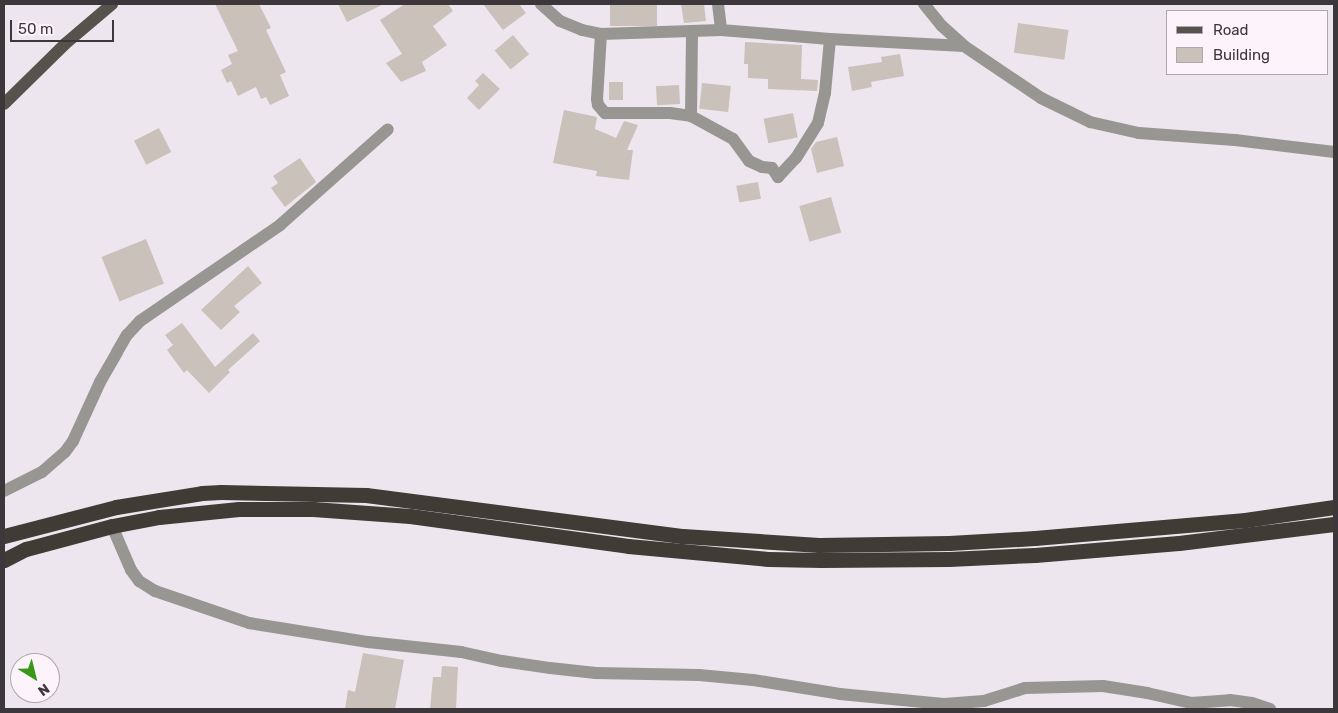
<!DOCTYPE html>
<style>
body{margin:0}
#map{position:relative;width:1338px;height:713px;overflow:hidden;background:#eee6ee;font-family:Rubik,sans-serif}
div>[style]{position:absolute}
.building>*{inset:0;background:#c9c1ba;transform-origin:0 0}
.minor>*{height:12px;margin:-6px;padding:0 6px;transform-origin:6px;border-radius:6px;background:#989692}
.major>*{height:12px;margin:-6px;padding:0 6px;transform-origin:6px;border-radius:6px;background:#56534d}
.highway>*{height:15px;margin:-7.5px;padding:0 7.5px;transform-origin:7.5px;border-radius:7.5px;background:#403c35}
span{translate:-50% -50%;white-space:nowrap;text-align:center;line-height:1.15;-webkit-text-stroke:4px #fcf3fb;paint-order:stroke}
.frame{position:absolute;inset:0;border:5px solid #3b373a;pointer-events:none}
.legend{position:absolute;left:1166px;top:10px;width:162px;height:65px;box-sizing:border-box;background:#fcf3fb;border:1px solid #afa8ae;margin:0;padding:6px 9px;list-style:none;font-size:15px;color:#3b373a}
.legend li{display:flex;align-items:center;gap:10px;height:25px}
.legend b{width:25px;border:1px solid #afa8ae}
.north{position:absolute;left:10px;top:653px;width:50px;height:50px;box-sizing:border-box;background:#fcf3fb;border:1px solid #afa8ae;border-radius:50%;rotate:144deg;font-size:14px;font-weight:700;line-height:20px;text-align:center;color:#3b373a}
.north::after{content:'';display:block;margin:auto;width:18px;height:22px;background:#399819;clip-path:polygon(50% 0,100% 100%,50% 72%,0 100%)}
.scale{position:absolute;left:10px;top:20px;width:104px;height:22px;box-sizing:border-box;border:2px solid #3b373a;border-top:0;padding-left:6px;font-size:15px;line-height:18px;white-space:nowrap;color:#3b373a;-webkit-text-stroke:4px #fcf3fb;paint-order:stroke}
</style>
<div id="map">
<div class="building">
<i style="clip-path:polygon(215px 4px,259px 4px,271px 28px,266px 30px,286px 72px,280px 75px,289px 96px,270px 105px,266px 97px,261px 99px,256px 87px,238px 96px,231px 81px,227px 83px,221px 70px,232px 64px,228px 55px,238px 51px)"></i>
<i style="clip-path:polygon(338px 4px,384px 4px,347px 22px)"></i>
<i style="clip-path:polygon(405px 4px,448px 4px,453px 11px,433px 26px,447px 45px,422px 62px,426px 71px,401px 82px,386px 63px,402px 54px,380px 20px)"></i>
<i style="clip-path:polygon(483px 4px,519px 4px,526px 13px,503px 30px)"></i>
<i style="left:610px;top:4px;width:47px;height:22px"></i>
<i style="clip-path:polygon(681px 4px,704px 4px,706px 21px,684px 23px)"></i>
<i style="left:1018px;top:23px;width:51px;height:30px;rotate:8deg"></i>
<i style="left:513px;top:35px;width:25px;height:24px;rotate:50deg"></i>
<i style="clip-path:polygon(745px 42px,802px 45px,801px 79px,818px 80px,817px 91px,768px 89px,768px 79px,748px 78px,748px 64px,744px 64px)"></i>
<i style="clip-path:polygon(900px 54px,904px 76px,871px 82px,872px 87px,852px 91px,848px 67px,882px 62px,881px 57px)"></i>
<i style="clip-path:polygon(483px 73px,500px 89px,479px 110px,467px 98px,479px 85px,475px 81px)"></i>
<i style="left:609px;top:82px;width:14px;height:18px"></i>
<i style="left:702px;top:83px;width:29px;height:26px;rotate:6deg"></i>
<i style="left:679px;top:85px;width:19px;height:23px;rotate:87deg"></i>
<i style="clip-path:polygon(564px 110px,597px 117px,595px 129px,616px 138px,624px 121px,638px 125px,627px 150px,633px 150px,629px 180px,596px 176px,597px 171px,553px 163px)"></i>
<i style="left:793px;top:113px;width:25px;height:30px;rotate:79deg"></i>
<i style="left:159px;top:128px;width:27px;height:28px;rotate:63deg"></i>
<i style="clip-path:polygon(837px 137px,844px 166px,817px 173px,811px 149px,816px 142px)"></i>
<i style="clip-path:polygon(300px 158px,316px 182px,285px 207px,271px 188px,278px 183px,273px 176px)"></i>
<i style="left:758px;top:182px;width:17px;height:22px;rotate:80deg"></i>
<i style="left:831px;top:197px;width:37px;height:33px;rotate:74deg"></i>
<i style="left:146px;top:239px;width:48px;height:48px;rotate:68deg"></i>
<i style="clip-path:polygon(248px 266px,262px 283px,234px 306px,240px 312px,221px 330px,201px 310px)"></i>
<i style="clip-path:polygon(182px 323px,215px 367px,253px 333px,260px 341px,228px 370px,230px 372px,209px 393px,187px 370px,184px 373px,167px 350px,173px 345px,165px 335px)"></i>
<i style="clip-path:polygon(363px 653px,404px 660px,395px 709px,345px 709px,348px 690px,355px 692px)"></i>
<i style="clip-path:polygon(442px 666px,458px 667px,456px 709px,430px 709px,433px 677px,441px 677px)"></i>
</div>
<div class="minor">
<i style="left:541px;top:4px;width:25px;rotate:42deg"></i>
<i style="left:560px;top:21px;width:24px;rotate:22deg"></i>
<i style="left:582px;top:30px;width:19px;rotate:12deg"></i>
<i style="left:601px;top:34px;width:120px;rotate:-1.9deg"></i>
<i style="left:721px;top:30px;width:109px;rotate:4.7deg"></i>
<i style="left:830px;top:39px;width:134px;rotate:3deg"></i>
<i style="left:718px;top:4px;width:26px;rotate:83deg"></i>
<i style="left:924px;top:4px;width:28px;rotate:51deg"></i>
<i style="left:942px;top:26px;width:30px;rotate:42deg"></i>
<i style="left:964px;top:46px;width:93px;rotate:34deg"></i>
<i style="left:1041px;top:98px;width:55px;rotate:26.1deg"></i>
<i style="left:1090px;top:122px;width:50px;rotate:12.7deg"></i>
<i style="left:1139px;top:133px;width:96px;rotate:4.2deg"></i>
<i style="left:1235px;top:140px;width:100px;rotate:6.9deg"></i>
<i style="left:601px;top:34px;width:65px;rotate:93.5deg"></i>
<i style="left:597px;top:99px;width:6px;rotate:81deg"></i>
<i style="left:598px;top:105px;width:11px;rotate:49deg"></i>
<i style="left:605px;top:113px;width:65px"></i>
<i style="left:670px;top:113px;width:21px;rotate:8deg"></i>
<i style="left:691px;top:116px;width:48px;rotate:28.7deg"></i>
<i style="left:733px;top:139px;width:27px;rotate:54deg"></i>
<i style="left:749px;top:161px;width:14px;rotate:25deg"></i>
<i style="left:762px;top:167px;width:10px;rotate:6deg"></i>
<i style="left:772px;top:168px;width:11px;rotate:56deg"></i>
<i style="left:778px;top:177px;width:26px;rotate:-47deg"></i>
<i style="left:796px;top:158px;width:41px;rotate:-57.8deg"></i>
<i style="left:818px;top:123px;width:31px;rotate:-77deg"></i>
<i style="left:825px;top:93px;width:54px;rotate:-84.7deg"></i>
<i style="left:691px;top:116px;width:85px;rotate:-89.3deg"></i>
<i style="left:4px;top:491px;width:42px;rotate:-26.6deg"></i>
<i style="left:42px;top:472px;width:30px;rotate:-41deg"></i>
<i style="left:65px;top:452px;width:14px;rotate:-54deg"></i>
<i style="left:73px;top:441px;width:65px;rotate:-65.4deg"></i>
<i style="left:100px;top:382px;width:34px;rotate:-60deg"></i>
<i style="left:117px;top:352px;width:20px;rotate:-60deg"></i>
<i style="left:127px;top:335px;width:19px;rotate:-47deg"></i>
<i style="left:140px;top:321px;width:170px;rotate:-34.4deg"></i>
<i style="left:280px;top:225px;width:144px;rotate:-41.6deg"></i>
<i style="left:112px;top:526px;width:48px;rotate:66.6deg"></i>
<i style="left:131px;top:570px;width:14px;rotate:54deg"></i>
<i style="left:139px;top:581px;width:19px;rotate:32deg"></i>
<i style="left:155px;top:591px;width:99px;rotate:18.8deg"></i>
<i style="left:249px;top:623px;width:121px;rotate:9.1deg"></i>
<i style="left:368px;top:642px;width:94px;rotate:6.1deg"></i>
<i style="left:461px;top:652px;width:42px;rotate:12.4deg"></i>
<i style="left:502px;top:661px;width:49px;rotate:8.3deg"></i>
<i style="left:550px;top:668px;width:46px;rotate:6.2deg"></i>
<i style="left:596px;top:673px;width:103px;rotate:1.1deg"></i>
<i style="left:699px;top:675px;width:54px;rotate:5.3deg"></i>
<i style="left:753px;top:680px;width:88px;rotate:9.1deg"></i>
<i style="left:840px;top:694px;width:104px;rotate:5.5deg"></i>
<i style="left:944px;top:704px;width:40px;rotate:-4.3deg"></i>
<i style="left:984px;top:701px;width:43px;rotate:-17.6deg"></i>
<i style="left:1025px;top:688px;width:78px;rotate:-1.5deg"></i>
<i style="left:1103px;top:686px;width:45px;rotate:9deg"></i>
<i style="left:1147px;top:693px;width:45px;rotate:12.8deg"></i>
<i style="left:1191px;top:703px;width:39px;rotate:-4deg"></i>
<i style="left:1230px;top:700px;width:22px;rotate:8deg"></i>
<i style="left:1252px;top:703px;width:19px;rotate:18deg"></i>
</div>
<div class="major">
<i style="left:4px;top:104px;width:86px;rotate:-44.5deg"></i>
<i style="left:65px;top:44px;width:62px;rotate:-40.4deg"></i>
</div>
<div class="highway">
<i style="left:4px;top:536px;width:116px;rotate:-14.5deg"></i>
<i style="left:116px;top:507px;width:87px;rotate:-9.2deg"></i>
<i style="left:202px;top:493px;width:19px;rotate:-3deg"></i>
<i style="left:221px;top:492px;width:145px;rotate:1.2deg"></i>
<i style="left:366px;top:495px;width:320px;rotate:7.4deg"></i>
<i style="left:683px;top:536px;width:136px;rotate:3.8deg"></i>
<i style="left:819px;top:545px;width:130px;rotate:-0.9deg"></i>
<i style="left:949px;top:543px;width:86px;rotate:-3.3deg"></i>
<i style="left:1035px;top:538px;width:211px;rotate:-4.9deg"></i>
<i style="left:1245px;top:520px;width:90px;rotate:-8.3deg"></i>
<i style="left:4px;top:560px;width:25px;rotate:-27deg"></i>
<i style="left:26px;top:549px;width:89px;rotate:-15deg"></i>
<i style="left:112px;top:526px;width:48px;rotate:-10.8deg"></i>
<i style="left:159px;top:517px;width:80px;rotate:-5.7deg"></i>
<i style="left:239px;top:509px;width:74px"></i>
<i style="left:313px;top:509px;width:97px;rotate:4.1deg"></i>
<i style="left:410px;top:516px;width:220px;rotate:7.8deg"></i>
<i style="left:628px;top:546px;width:142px;rotate:5.3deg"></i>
<i style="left:769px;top:559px;width:52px;rotate:1.1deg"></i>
<i style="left:821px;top:560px;width:128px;rotate:-0.4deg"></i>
<i style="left:949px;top:559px;width:86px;rotate:-2.7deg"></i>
<i style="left:1035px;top:555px;width:144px;rotate:-4.8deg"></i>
<i style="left:1179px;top:543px;width:156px;rotate:-7deg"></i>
</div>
<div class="frame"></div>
<ul class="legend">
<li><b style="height:6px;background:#56534d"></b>Road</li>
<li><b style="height:14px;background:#c9c1ba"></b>Building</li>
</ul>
<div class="north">N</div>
<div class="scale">50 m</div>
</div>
